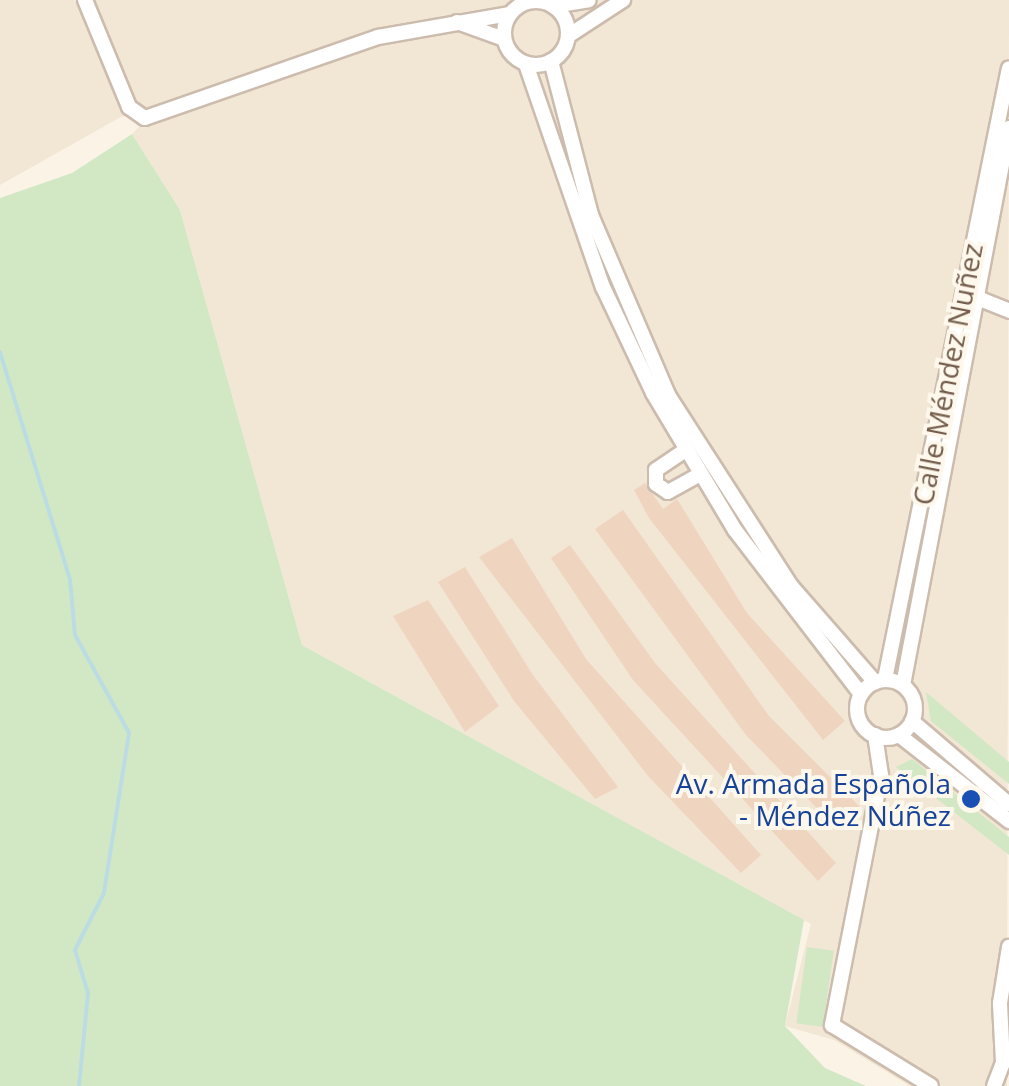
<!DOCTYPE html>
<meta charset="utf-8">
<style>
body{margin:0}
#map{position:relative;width:1009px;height:1086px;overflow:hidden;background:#fbf4e6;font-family:"Open Sans",sans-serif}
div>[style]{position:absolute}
.residential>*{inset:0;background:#f2e6d5}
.green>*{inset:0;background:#d2e8c5;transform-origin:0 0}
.stream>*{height:4px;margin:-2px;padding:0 2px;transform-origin:2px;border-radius:2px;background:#bcdce3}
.building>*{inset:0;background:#efd5c0}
.roads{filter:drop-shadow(2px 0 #ccbcad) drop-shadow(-2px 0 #ccbcad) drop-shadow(0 2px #ccbcad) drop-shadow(0 -2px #ccbcad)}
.minor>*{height:14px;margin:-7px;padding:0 7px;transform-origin:7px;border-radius:7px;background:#fff}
.minor>.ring{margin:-7px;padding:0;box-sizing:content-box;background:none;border:14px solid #fff;border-radius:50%}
.dots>*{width:28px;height:28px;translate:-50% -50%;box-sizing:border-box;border:5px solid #fef8ec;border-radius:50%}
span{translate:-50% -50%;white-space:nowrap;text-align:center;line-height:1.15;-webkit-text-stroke:8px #fef8ec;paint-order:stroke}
.street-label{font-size:28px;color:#735c4c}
.transit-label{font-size:28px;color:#164399}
.right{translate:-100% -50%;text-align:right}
</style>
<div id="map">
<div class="residential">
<i style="clip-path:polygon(0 0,1009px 0,1007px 1086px,910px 1086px,834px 1040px,785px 1026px,811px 924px,302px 645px,180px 210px,132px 134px,161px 104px,119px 118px,0 185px)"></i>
</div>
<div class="green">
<i style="clip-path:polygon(132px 134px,180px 210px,302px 645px,804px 920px,785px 1026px,825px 1068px,866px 1086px,0 1086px,0 198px,72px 173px)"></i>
<i style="clip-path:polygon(926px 692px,1009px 762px,1009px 784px,931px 721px)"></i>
<i style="clip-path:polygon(912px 759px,1009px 837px,1009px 855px,896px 767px)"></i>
<i style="left:807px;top:947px;width:27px;height:77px;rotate:8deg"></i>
</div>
<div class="stream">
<i style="left:0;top:352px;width:239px;rotate:72.9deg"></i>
<i style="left:70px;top:580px;width:55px;rotate:84.8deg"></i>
<i style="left:75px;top:635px;width:112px;rotate:61.1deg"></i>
<i style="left:129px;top:733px;width:162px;rotate:98.9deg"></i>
<i style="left:104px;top:893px;width:64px;rotate:117deg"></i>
<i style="left:75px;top:950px;width:45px;rotate:73.2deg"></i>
<i style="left:88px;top:993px;width:93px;rotate:95.5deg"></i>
</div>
<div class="building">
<i style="clip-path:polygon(645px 483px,663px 509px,677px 499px,747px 613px,845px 721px,823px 740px,649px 518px,634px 490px)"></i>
<i style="clip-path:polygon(623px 510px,769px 716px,861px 808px,838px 830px,746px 735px,595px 529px)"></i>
<i style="clip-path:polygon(512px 538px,586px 659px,761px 855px,741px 873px,648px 776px,479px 557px)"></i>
<i style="clip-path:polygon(570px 545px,655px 663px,836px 863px,818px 881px,633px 680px,551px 558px)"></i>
<i style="clip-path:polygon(465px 567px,533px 675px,618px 787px,595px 799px,514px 701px,438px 582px)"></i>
<i style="clip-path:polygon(428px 600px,499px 706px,465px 732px,393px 616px)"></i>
</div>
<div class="roads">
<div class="minor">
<i style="left:85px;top:0;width:116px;rotate:67.6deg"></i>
<i style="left:129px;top:107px;width:19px;rotate:35deg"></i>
<i style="left:145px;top:118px;width:247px;rotate:-19.2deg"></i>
<i style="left:378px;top:37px;width:134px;rotate:-9.9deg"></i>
<i class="ring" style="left:504px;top:1px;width:50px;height:50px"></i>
<i style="left:553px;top:6px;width:36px;rotate:-9deg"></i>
<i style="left:457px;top:22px;width:50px;rotate:19.9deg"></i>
<i style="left:568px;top:36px;width:66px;rotate:-33.2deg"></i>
<i style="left:551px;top:61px;width:159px;rotate:75.4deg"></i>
<i style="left:591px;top:215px;width:196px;rotate:66.8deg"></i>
<i style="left:668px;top:395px;width:227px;rotate:57.2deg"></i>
<i style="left:791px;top:586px;width:128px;rotate:48.8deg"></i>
<i style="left:526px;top:64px;width:236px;rotate:71deg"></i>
<i style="left:603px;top:287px;width:117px;rotate:64.7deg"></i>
<i style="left:653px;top:393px;width:160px;rotate:59.1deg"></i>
<i style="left:735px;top:530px;width:207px;rotate:52.5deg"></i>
<i style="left:975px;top:297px;width:37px;rotate:22deg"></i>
<i style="left:684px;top:451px;width:34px;rotate:146deg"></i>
<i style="left:656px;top:470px;width:14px;rotate:90deg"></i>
<i style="left:656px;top:484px;width:14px;rotate:34deg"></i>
<i style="left:668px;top:492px;width:33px;rotate:-29deg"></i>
<i style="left:885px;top:679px;width:623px;rotate:-78.53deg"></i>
<i class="ring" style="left:857px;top:680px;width:44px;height:44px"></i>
<i style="left:903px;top:685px;width:567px;rotate:-79.23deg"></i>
<i style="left:912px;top:721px;width:128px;rotate:40.6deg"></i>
<i style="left:875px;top:735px;width:40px;rotate:81.5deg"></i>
<i style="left:881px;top:775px;width:255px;rotate:101.1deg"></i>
<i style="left:832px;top:1025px;width:116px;rotate:31.6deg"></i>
<i style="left:899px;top:735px;width:140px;rotate:38deg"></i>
<i style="left:994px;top:1086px;width:25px;rotate:-69deg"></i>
<i style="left:1003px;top:1063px;width:60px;rotate:-92.9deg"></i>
<i style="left:1000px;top:1003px;width:57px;rotate:-80.9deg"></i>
</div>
</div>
<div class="dots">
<i style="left:971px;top:799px;background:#1a4fb4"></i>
</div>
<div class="street-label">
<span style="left:947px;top:374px;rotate:-79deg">Calle Méndez Nuñez</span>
</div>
<div class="transit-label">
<span class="right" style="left:951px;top:799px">Av. Armada Española<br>- Méndez Núñez</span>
</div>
</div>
